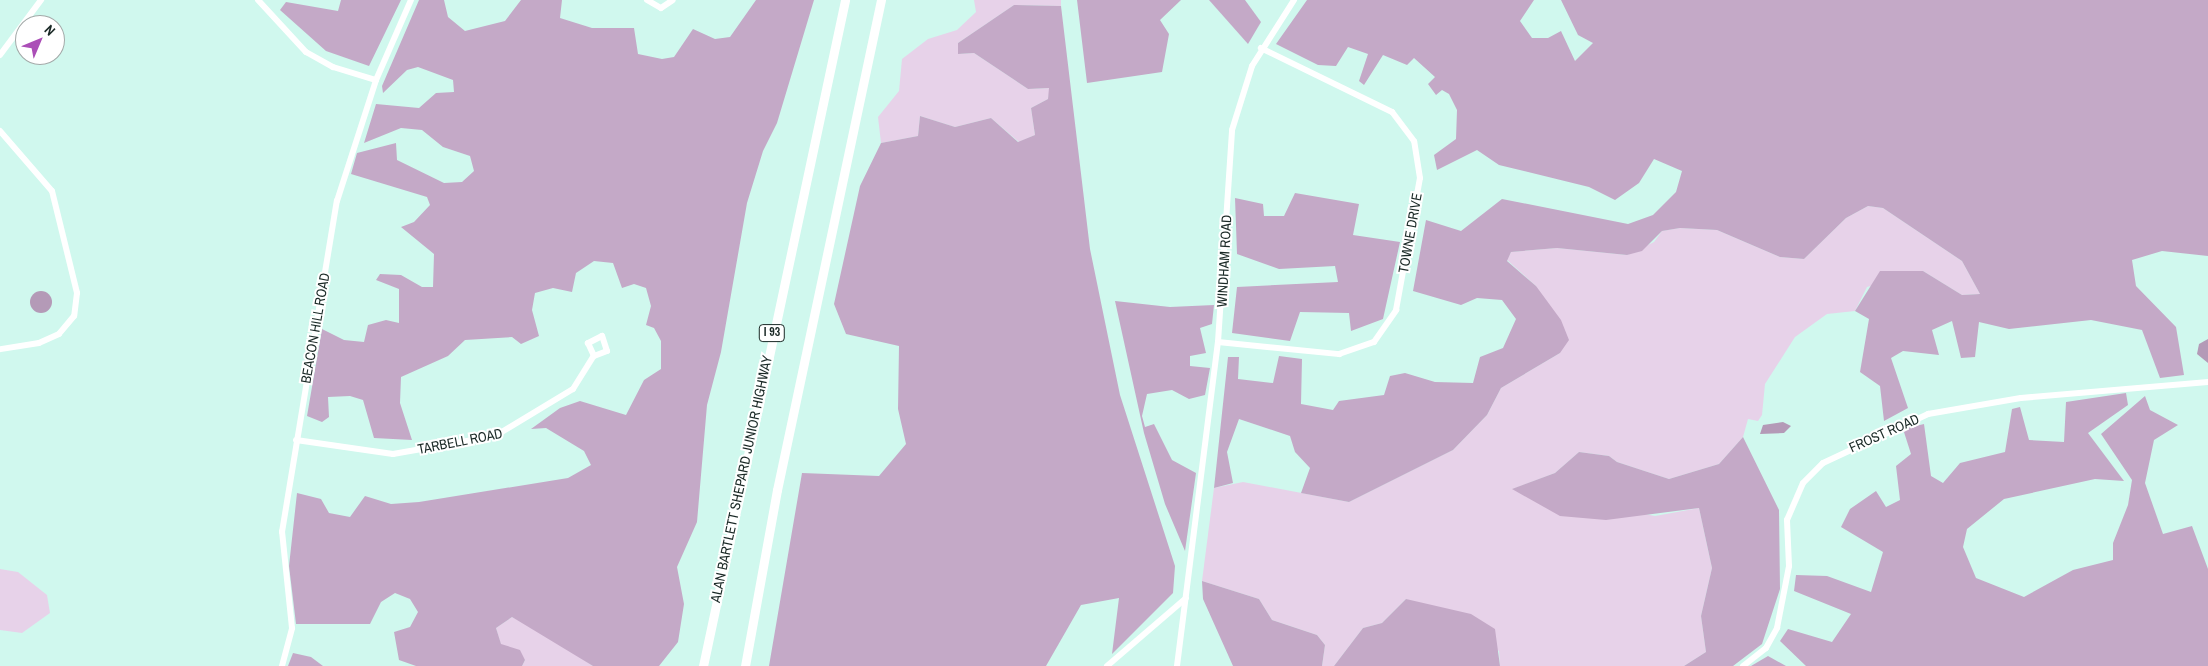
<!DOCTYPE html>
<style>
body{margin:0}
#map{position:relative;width:2208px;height:666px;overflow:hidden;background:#d0f8ee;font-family:"Archivo Narrow",sans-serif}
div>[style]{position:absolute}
.green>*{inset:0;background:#e7d2e9}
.forest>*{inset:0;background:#c4a9c7}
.water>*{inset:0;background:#b49ab7}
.round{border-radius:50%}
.minor>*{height:6px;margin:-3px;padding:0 3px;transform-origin:3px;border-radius:3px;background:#fff}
.highway>*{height:9px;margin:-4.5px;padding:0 4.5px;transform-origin:4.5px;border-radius:4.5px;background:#fff}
span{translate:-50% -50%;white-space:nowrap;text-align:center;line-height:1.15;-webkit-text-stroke:4px #fff;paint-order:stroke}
.shield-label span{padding:1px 4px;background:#fff;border:1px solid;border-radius:4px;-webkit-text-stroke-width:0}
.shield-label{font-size:12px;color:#1a2926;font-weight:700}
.street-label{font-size:14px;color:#1a2926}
.north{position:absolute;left:15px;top:15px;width:50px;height:50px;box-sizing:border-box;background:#fff;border:1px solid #a3a9a8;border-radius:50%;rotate:45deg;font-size:14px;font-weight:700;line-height:20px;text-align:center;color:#1a2926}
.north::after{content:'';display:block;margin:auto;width:18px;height:22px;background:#ab4eb7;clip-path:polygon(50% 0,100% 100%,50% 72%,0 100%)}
</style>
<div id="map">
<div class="green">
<i style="clip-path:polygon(974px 0,1061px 0,1061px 6px,1014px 5px,958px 43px,958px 54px,974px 53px,1028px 89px,1050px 88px,1048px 99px,1031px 108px,1035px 135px,1019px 142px,991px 118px,955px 127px,920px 116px,918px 136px,881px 143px,878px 117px,899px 91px,902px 59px,928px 39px,957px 30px,976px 12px)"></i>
<i style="clip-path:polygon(1868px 206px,1883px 208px,1962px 261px,1980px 294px,1962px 295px,1923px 271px,1867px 287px,1855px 311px,1827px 314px,1795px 337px,1765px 384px,1762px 415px,1758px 421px,1748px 419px,1743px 437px,1719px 464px,1669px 479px,1617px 462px,1609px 456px,1579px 452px,1555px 473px,1513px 489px,1655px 516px,1699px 508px,1712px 568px,1701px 616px,1706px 652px,1684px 666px,1500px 666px,1499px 651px,1406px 599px,1382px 623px,1363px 628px,1334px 666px,1322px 666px,1325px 645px,1317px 635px,1272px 620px,1259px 599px,1202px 581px,1214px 488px,1243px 482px,1349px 502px,1453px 450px,1487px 415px,1501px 388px,1560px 353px,1536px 286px,1507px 260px,1511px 252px,1557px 248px,1627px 255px,1654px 242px,1662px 231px,1680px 228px,1717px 230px,1780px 257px,1804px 259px,1846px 218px)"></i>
<i style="clip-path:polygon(0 569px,18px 572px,47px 595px,50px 613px,22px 633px,0 630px)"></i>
<i style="clip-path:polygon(512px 617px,533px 626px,593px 666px,522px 666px,525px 660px,501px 645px,496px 628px)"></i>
</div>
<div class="forest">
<i style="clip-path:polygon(341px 0,401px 0,369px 66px,326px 51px,280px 10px,286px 2px,338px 11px)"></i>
<i style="clip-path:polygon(419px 0,444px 0,448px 17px,465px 31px,505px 21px,521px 0,562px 0,560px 18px,592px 28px,634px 28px,638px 54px,662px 59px,674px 57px,693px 29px,715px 39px,730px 37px,756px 0,814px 0,777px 123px,763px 151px,747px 203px,721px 352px,707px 405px,697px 522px,677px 567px,684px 604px,678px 642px,659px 666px,593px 666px,512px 617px,496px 628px,501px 644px,520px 650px,525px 660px,522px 666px,416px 666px,399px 660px,394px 632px,410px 627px,418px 612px,410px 599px,395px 593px,381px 602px,370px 624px,296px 624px,289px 566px,297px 493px,321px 499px,329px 513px,350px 517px,365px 496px,391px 504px,419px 502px,568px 478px,591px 465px,584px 451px,546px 428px,531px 429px,560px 408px,580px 401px,626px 415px,644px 380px,661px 369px,661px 341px,654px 328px,646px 325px,651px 306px,646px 288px,634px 284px,622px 288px,613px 263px,594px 261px,576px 273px,572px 292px,553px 288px,535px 293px,532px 310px,539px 336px,521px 344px,512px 337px,465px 340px,448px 356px,401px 377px,400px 403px,412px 440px,374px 438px,363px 400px,350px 396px,328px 397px,329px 417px,322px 422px,307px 416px,322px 329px,344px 340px,364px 342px,368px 325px,386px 320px,399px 323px,399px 289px,376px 280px,380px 274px,401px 275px,422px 287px,433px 287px,434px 254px,401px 227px,414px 222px,430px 205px,427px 197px,351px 174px,357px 153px,396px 143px,397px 160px,444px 183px,462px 182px,474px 171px,470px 156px,443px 147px,422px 130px,401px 128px,364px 143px,376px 104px,419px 108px,436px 93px,454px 92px,453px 80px,418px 67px,407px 70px,383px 93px,382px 86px)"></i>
<i style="clip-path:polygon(1077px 0,1181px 0,1160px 20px,1169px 34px,1162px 72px,1087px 83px)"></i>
<i style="clip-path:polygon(1209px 0,1245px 0,1261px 22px,1248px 44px)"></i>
<i style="clip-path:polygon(1307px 0,1534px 0,1520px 21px,1532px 38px,1548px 38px,1561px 31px,1575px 61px,1593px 43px,1578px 35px,1561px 0,2208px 0,2208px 256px,2162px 251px,2132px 260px,2136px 286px,2176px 327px,2184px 375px,2160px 378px,2142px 330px,2091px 320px,2009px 329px,1979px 322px,1975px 357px,1961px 358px,1952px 321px,1932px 330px,1939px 355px,1903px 351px,1891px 358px,1908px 408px,1884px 421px,1880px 386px,1860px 372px,1869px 319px,1855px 311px,1880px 271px,1923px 271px,1962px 295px,1980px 294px,1962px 261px,1883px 208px,1868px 206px,1846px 218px,1804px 259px,1780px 257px,1717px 230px,1680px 228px,1662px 231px,1642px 251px,1627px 255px,1557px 248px,1511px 252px,1507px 261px,1536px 286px,1561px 320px,1569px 340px,1560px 353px,1501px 388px,1487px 415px,1453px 450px,1349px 502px,1301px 493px,1310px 468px,1295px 452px,1290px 436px,1239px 419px,1227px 452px,1233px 483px,1214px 488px,1228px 357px,1239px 357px,1238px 379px,1273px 383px,1279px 356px,1302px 359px,1301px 404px,1333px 410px,1339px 401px,1384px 395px,1390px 376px,1405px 373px,1435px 382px,1473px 383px,1480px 357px,1503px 348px,1516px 319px,1502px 300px,1477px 298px,1461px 305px,1413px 291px,1426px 220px,1461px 231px,1502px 199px,1628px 224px,1653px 215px,1676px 192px,1682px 171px,1654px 159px,1639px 183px,1615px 200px,1589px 187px,1499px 165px,1477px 150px,1437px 170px,1434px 155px,1456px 139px,1457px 110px,1449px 94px,1442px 90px,1436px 95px,1428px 84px,1435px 77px,1414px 58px,1407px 65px,1383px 55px,1364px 85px,1359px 81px,1368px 54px,1348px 47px,1336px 66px,1318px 65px,1276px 44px)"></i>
<i style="clip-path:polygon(1014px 5px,1061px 6px,1090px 249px,1120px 395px,1175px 566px,1173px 593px,1112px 654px,1119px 598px,1081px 605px,1046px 666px,769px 666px,802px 473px,879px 476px,906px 444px,898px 409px,899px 346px,846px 334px,834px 304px,860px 186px,881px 143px,918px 136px,920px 116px,955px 127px,991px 118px,1018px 142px,1035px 135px,1031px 108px,1048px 99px,1049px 88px,1028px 89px,974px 53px,958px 54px,958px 43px)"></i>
<i style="clip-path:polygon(1295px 193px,1359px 204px,1353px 235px,1400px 242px,1383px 319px,1351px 331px,1349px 313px,1300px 312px,1290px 341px,1232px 333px,1237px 287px,1338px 282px,1335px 266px,1279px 269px,1237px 254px,1235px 198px,1263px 204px,1264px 216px,1284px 216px)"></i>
<i style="clip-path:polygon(1115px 301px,1170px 307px,1214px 305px,1212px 324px,1200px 328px,1206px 353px,1190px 356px,1190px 366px,1210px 368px,1205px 395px,1189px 399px,1172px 390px,1147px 394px,1142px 416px,1145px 427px,1154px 424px,1172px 460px,1196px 473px,1185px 551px,1165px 504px,1144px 433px)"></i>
<i style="clip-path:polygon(2126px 393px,2128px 405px,2088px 433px,2124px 481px,2095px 479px,2004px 499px,1967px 529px,1963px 547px,1976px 578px,2024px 597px,2073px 570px,2113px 560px,2113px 543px,2128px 505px,2132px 480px,2101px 434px,2145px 396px,2150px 410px,2178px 425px,2154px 440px,2145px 483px,2163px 534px,2192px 526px,2208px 569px,2208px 666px,1806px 666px,1780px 641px,1788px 629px,1832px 642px,1851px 614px,1794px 591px,1796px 575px,1827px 576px,1871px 592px,1883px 552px,1841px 527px,1850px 509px,1876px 491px,1886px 507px,1900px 500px,1896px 466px,1911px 454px,1903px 429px,1924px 424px,1931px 476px,1943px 483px,1960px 463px,2005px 452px,2012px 409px,2020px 407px,2029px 440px,2064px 442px,2066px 402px)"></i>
<i style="clip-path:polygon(1743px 437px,1779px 510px,1780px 589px,1762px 644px,1733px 666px,1684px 666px,1706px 652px,1701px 616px,1712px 568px,1699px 508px,1606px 520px,1560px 516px,1512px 489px,1555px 473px,1579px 452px,1609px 456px,1617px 462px,1669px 479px,1719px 464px)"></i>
<i style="clip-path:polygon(1202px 581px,1259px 599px,1272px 620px,1317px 635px,1325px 645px,1322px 666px,1233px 666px,1203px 599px)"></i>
<i style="clip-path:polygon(1406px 599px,1471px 614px,1495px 629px,1500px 666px,1334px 666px,1363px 628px,1382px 623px)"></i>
<i style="clip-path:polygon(293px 653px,311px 657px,323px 666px,288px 666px)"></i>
<i style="clip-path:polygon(1768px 656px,1786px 666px,1751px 666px)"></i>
</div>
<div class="water">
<i class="round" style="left:30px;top:291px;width:22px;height:22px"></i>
<i style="clip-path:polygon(2208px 339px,2208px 363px,2197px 354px,2199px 344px)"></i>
<i style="clip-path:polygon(1783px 422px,1791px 426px,1784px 433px,1760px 434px,1763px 425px)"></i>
</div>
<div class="minor">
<i style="left:258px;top:0;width:71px;rotate:47.3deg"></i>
<i style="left:306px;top:52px;width:31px;rotate:29deg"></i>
<i style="left:333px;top:67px;width:45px;rotate:16.8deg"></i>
<i style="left:647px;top:0;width:16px;rotate:30deg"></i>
<i style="left:661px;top:8px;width:14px;rotate:-34deg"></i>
<i style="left:0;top:55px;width:69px;rotate:-53.3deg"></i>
<i style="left:0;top:131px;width:79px;rotate:49.1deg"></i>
<i style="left:52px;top:191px;width:105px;rotate:76.2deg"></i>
<i style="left:77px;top:293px;width:23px;rotate:97deg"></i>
<i style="left:74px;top:316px;width:23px;rotate:130deg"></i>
<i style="left:59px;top:334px;width:22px;rotate:156deg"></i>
<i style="left:39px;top:343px;width:39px;rotate:171deg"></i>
<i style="left:1218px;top:342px;width:122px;rotate:5.7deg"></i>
<i style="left:1339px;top:354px;width:37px;rotate:-19deg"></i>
<i style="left:1374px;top:342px;width:39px;rotate:-55deg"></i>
<i style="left:1396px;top:310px;width:134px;rotate:-79.7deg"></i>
<i style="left:1420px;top:178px;width:37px;rotate:-99deg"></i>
<i style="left:1414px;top:141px;width:36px;rotate:-127deg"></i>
<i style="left:1392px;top:112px;width:146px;rotate:-154deg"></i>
<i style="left:296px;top:440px;width:98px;rotate:8.2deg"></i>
<i style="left:393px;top:454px;width:104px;rotate:-10deg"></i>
<i style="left:495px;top:436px;width:91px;rotate:-31.1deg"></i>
<i style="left:573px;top:389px;width:39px;rotate:-58deg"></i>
<i style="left:594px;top:356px;width:14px;rotate:-21deg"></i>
<i style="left:607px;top:351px;width:16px;rotate:-108deg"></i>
<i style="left:602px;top:336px;width:16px;rotate:153deg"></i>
<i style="left:588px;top:343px;width:14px;rotate:65deg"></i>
<i style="left:282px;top:666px;width:39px;rotate:-75deg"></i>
<i style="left:292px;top:628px;width:97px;rotate:-95.9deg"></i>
<i style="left:282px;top:532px;width:336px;rotate:-80.6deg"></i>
<i style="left:337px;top:201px;width:127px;rotate:-72.1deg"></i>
<i style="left:376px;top:80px;width:87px;rotate:-66.4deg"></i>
<i style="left:1107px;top:666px;width:104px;rotate:-40.7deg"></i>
<i style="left:1177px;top:666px;width:327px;rotate:-82.8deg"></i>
<i style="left:1218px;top:342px;width:212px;rotate:-86.2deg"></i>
<i style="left:1232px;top:130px;width:67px;rotate:-72.6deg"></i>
<i style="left:1252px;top:66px;width:78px;rotate:-57.5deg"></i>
<i style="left:1743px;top:666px;width:29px;rotate:-38deg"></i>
<i style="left:1766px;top:648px;width:23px;rotate:-61deg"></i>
<i style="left:1777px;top:628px;width:63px;rotate:-79deg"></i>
<i style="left:1789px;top:566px;width:46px;rotate:-92.5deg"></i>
<i style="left:1787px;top:520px;width:40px;rotate:-66.6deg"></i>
<i style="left:1803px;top:483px;width:28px;rotate:-45deg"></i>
<i style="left:1823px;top:463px;width:116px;rotate:-25deg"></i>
<i style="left:1928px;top:414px;width:94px;rotate:-9.8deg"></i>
<i style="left:2021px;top:398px;width:188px;rotate:-4.9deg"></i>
</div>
<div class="highway">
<i style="left:703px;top:666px;width:681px;rotate:-77.96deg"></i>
<i style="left:745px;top:666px;width:179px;rotate:-79.7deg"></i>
<i style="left:777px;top:490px;width:501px;rotate:-78.02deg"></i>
</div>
<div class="shield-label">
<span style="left:772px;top:333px">I 93</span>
</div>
<div class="street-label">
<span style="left:1410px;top:233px;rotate:-80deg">TOWNE DRIVE</span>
<span style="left:1224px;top:261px;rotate:-87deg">WINDHAM ROAD</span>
<span style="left:315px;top:328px;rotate:-80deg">BEACON HILL ROAD</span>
<span style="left:1884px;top:433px;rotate:-24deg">FROST ROAD</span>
<span style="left:460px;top:441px;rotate:-11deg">TARBELL ROAD</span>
<span style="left:741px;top:479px;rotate:-78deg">ALAN BARTLETT SHEPARD JUNIOR HIGHWAY</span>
</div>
<div class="north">N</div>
</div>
